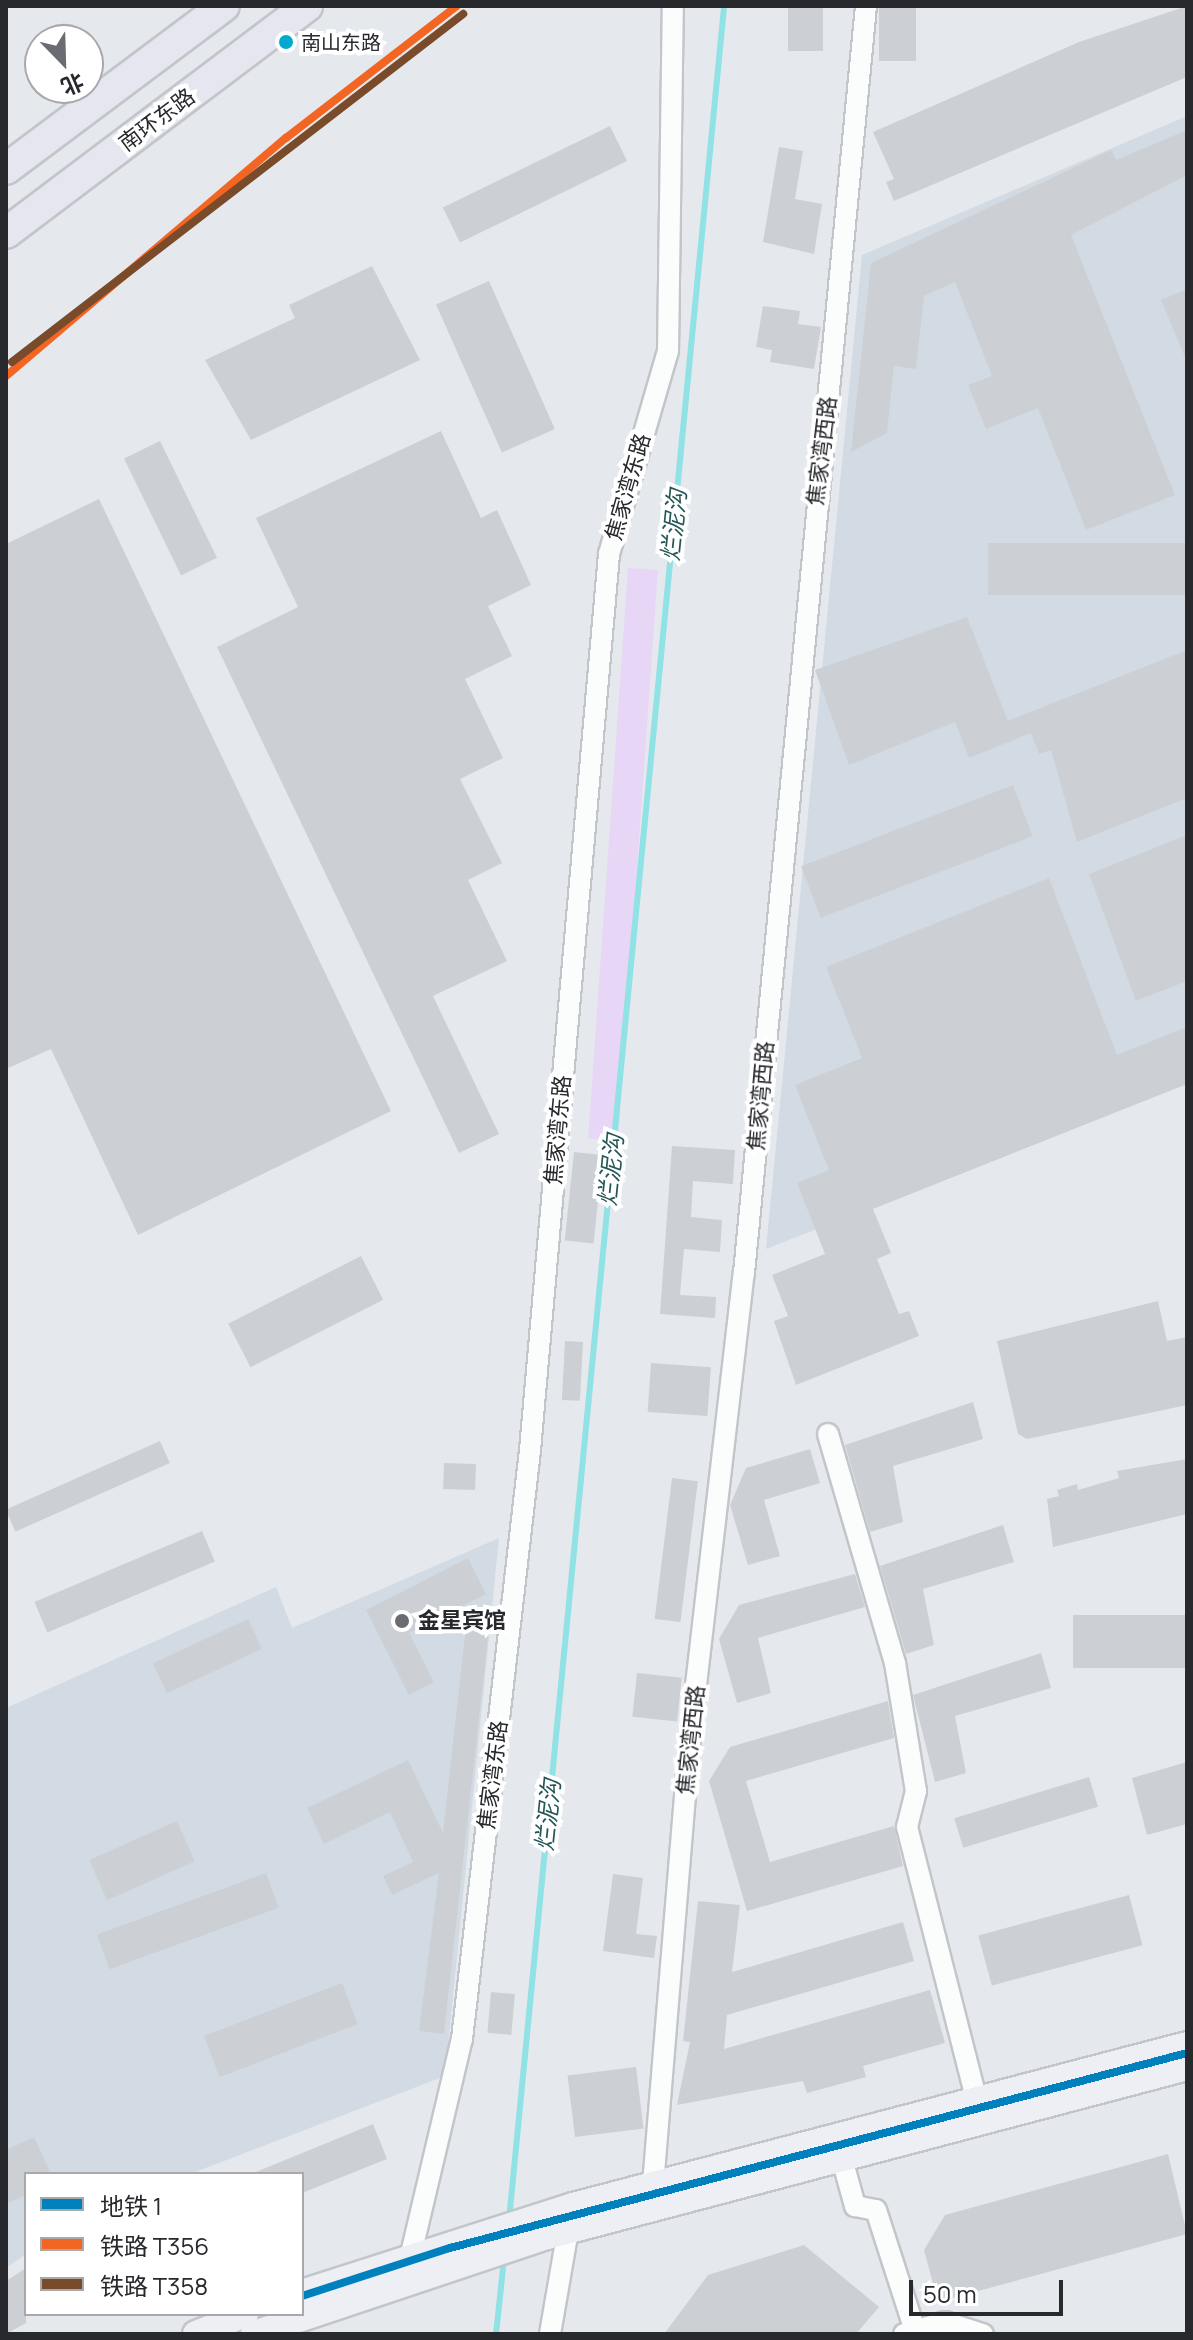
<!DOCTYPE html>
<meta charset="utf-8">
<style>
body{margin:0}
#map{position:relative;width:1193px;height:2340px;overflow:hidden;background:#e5e9ee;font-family:Manrope,"Noto Sans SC",sans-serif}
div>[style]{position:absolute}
.built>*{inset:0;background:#d2dbe4}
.green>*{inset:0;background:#e7d6f6;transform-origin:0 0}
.stream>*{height:6px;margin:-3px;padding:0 3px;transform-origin:3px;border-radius:3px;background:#91e2e4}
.building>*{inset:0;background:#ccd0d4;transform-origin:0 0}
.roads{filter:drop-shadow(2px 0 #c2c5c9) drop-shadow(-2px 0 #c2c5c9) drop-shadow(0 2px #c2c5c9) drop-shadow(0 -2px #c2c5c9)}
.minor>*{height:20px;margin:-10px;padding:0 10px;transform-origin:10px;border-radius:10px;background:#fbfcfc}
.major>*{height:26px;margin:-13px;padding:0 13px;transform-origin:13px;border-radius:13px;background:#eeeff5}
.highway>*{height:30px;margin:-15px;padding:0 15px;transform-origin:15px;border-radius:15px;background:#e6e6f0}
.rail>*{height:6px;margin-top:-3px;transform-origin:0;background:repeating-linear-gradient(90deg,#c0c0c2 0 12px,transparent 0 18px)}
.rail-1>*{height:8px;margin:-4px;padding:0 4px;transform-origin:4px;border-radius:4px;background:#f26522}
.rail-2>*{height:8px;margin:-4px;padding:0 4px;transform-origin:4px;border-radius:4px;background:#7a4b2a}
.metro-1>*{height:8px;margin:-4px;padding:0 4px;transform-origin:4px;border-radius:4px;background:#0080bc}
.dots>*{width:22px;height:22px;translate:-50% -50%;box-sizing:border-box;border:4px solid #fff;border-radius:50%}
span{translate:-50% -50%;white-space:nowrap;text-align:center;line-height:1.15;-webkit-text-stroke:8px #fff;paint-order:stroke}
.bus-label{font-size:20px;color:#27292d}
.left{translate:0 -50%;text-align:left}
.street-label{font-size:22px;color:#27292d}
.poi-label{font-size:22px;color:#27292d;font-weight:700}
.water-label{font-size:24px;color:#255757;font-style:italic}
.frame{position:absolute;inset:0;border:8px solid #27292d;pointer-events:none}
.legend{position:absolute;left:24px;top:2172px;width:280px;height:144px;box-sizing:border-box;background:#fff;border:2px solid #a9a9ab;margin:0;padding:10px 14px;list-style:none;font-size:24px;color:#27292d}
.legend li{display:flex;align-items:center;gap:16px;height:40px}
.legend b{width:40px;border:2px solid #a9a9ab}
.north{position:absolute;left:24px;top:24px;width:80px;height:80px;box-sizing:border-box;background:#fff;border:2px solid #a9a9ab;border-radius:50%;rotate:157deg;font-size:22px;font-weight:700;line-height:32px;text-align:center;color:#27292d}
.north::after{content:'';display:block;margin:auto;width:28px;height:36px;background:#6a6c71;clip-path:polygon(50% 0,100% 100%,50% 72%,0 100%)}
.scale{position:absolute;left:909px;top:2280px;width:154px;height:36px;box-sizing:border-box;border:4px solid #27292d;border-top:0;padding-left:10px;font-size:24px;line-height:28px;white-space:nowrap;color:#27292d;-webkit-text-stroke:6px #fff;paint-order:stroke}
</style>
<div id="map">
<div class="built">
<i style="clip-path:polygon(1187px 116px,1187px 1084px,766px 1249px,862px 255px)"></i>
<i style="clip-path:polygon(499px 1538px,445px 2076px,190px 2174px,26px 2174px,26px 2254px,6px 2268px,6px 1708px,276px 1587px,292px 1628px)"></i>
</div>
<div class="green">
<i style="left:628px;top:568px;width:30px;height:572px;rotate:4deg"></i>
</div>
<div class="stream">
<i style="left:509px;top:2220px;width:2224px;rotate:-84.45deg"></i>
<i style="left:496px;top:2334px;width:75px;rotate:-83.9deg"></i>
</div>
<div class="building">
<i style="left:788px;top:6px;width:35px;height:45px"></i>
<i style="left:879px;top:6px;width:37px;height:55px"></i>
<i style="clip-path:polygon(1187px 6px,1187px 77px,894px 201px,886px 182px,894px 179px,873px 132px,1079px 42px)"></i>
<i style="left:610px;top:126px;width:39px;height:186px;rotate:64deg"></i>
<i style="clip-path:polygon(1187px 130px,1187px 175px,1071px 235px,1175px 495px,1086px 530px,1038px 408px,986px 429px,968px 385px,992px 376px,955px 282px,924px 296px,916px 369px,894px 366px,887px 433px,851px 452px,871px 263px,1111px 150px,1116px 160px)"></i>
<i style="clip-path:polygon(779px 147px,803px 151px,795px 199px,822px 204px,814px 254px,763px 242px)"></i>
<i style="clip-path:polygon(372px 266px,420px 360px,251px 440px,205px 360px,295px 318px,289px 305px)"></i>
<i style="left:489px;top:281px;width:162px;height:58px;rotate:66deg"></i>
<i style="clip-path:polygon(1187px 289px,1187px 362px,1161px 300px)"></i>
<i style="clip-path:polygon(763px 306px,800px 311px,798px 324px,821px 327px,814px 369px,770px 362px,772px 350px,756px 347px)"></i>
<i style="clip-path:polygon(441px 431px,481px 518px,497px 510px,531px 585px,488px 606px,512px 656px,465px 679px,503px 758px,460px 779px,502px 863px,468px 880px,507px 961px,433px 996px,499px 1134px,459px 1153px,217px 647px,298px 607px,256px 518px)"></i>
<i style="left:160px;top:441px;width:130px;height:40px;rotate:64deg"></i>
<i style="clip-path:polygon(99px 499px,391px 1111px,138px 1235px,51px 1049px,6px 1069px,6px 544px)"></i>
<i style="left:1187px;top:543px;width:52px;height:199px;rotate:90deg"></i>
<i style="clip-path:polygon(967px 617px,1008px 721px,1187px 650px,1187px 798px,1077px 842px,1051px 750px,1039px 754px,1031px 733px,969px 758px,955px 722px,849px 765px,815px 670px)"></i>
<i style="left:1013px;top:785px;width:55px;height:227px;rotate:69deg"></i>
<i style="clip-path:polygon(1187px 835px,1187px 981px,1136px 1001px,1089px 874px)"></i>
<i style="clip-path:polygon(1049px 878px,1117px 1055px,1187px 1027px,1187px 1084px,873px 1209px,891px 1253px,877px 1259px,899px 1314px,909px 1311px,919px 1336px,796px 1385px,774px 1321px,788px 1316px,772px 1275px,825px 1254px,797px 1183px,829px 1170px,795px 1085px,862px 1058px,826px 967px)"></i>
<i style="clip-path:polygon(672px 1146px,735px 1150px,733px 1184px,693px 1181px,691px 1217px,722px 1220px,720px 1252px,684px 1249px,680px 1295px,716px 1297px,715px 1318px,660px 1314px)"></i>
<i style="left:574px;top:1152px;width:29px;height:89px;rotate:6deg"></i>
<i style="left:361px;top:1256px;width:49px;height:149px;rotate:63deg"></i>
<i style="clip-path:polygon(1158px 1301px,1167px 1341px,1187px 1337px,1187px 1405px,1027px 1439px,1018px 1434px,997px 1341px)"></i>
<i style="left:565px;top:1341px;width:18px;height:59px;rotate:3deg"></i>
<i style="left:651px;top:1363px;width:60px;height:49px;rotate:4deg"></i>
<i style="clip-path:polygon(973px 1402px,983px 1439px,893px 1466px,903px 1522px,870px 1532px,845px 1445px)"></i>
<i style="left:160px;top:1441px;width:24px;height:169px;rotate:66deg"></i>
<i style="clip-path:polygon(810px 1449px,820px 1483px,764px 1500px,780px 1556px,748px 1565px,730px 1505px,746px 1468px)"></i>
<i style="clip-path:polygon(1187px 1459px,1187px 1514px,1053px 1547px,1047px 1499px,1059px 1496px,1057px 1490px,1077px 1484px,1078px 1490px,1119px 1478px,1117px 1471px)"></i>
<i style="left:444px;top:1463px;width:32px;height:26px;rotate:2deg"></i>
<i style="left:672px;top:1478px;width:26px;height:142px;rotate:7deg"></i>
<i style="clip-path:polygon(1003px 1525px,1014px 1562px,923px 1589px,934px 1645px,906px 1654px,880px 1566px)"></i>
<i style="left:202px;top:1531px;width:33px;height:182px;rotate:67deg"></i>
<i style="clip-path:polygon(468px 1558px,486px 1594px,409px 1633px,434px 1682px,409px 1695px,366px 1610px)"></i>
<i style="clip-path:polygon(855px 1574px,865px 1607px,758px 1638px,771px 1693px,737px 1703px,719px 1639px,739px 1605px)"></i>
<i style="left:1187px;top:1615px;width:53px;height:114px;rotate:90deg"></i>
<i style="clip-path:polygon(467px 1617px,490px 1619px,444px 2034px,419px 2031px,439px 1873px,392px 1895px,383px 1876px,413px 1862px,390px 1812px,324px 1844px,307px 1808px,408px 1760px,443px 1833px)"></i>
<i style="left:248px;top:1619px;width:33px;height:105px;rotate:65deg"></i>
<i style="clip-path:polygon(1041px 1653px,1051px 1688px,955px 1716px,966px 1773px,935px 1782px,913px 1695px)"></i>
<i style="left:637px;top:1673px;width:45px;height:44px;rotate:6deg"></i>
<i style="clip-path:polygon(888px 1701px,894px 1738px,746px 1781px,770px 1862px,894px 1826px,903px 1866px,747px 1911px,709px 1781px,730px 1747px)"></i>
<i style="clip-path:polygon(1187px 1762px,1187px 1824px,1147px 1835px,1132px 1778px)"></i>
<i style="left:1089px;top:1777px;width:31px;height:141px;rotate:73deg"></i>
<i style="left:177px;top:1821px;width:44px;height:96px;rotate:66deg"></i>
<i style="left:266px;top:1873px;width:37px;height:180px;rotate:70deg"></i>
<i style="clip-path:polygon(613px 1874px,643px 1878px,636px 1934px,657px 1936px,654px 1958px,603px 1951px)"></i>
<i style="left:1129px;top:1895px;width:52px;height:156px;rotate:75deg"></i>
<i style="clip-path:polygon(698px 1901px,740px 1905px,732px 1972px,903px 1922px,914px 1961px,727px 2015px,724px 2049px,930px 1990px,945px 2043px,863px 2066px,866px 2077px,807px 2093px,803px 2081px,677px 2105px,690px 2042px,683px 2041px)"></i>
<i style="left:342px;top:1983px;width:44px;height:148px;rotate:69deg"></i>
<i style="left:491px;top:1992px;width:24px;height:41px;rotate:5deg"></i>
<i style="left:636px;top:2067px;width:62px;height:69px;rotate:83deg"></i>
<i style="clip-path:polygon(373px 2124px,387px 2159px,302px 2193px,302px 2174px,251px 2174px)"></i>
<i style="clip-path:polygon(34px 2137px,51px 2174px,26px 2174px,26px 2195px,6px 2204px,6px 2150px)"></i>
<i style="clip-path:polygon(1168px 2154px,1187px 2234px,938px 2302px,924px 2250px,945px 2215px)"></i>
<i style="clip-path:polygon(804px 2245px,879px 2307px,856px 2334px,664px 2334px,708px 2275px)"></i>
<i style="clip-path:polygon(26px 2268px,26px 2323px,6px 2334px,6px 2281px)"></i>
</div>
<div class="roads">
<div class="minor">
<i style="left:828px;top:1434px;width:239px;rotate:73.7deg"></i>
<i style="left:895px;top:1663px;width:130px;rotate:80.7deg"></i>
<i style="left:916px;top:1791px;width:37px;rotate:104deg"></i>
<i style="left:907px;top:1827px;width:283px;rotate:75.7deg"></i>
<i style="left:842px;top:2159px;width:49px;rotate:74.5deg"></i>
<i style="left:855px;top:2206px;width:21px;rotate:11deg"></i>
<i style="left:876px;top:2210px;width:124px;rotate:72.1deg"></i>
<i style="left:653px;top:2185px;width:450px;rotate:-85.3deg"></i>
<i style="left:690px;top:1737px;width:467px;rotate:-83.4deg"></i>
<i style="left:744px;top:1273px;width:1273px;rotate:-84.5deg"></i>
<i style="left:411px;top:2254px;width:221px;rotate:-76.7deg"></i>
<i style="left:462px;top:2039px;width:593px;rotate:-83.41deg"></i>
<i style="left:530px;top:1450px;width:899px;rotate:-84.96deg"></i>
<i style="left:609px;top:554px;width:211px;rotate:-73.8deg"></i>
<i style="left:668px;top:351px;width:345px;rotate:-89.2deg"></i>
<i style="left:550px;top:2334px;width:118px;rotate:-80.2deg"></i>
<i style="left:904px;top:2334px;width:43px;rotate:-16.3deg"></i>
<i style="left:945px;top:2322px;width:40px;rotate:18deg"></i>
</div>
<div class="major">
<i style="left:302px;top:2293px;width:285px;rotate:-17.8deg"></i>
<i style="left:573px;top:2206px;width:635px;rotate:-14.69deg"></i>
<i style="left:196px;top:2334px;width:53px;rotate:-22.2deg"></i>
<i style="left:254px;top:2334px;width:309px;rotate:-18.5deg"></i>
<i style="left:547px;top:2236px;width:662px;rotate:-14.79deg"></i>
</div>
<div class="highway">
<i style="left:6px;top:169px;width:272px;rotate:-36.8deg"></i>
<i style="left:6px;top:233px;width:377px;rotate:-37deg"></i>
</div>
</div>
<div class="rail">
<i style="left:6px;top:377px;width:9px;rotate:-41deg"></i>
</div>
<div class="rail-1">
<i style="left:6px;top:376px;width:367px;rotate:-40.4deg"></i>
<i style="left:286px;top:138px;width:216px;rotate:-37.7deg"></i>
</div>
<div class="rail-2">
<i style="left:12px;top:362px;width:570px;rotate:-37.65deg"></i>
</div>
<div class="metro-1">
<i style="left:302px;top:2296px;width:156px;rotate:-18deg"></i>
<i style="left:450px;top:2248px;width:762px;rotate:-14.82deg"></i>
</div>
<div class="dots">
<i style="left:286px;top:42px;background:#00a9ce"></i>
<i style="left:402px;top:1621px;background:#6a6c71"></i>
</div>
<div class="bus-label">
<span class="left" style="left:301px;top:42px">南山东路</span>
</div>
<div class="street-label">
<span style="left:157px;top:120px;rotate:-37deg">南环东路</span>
<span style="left:822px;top:451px;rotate:-83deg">焦家湾西路</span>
<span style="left:628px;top:487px;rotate:-74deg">焦家湾东路</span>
<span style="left:761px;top:1096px;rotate:-85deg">焦家湾西路</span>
<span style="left:558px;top:1130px;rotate:-85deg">焦家湾东路</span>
<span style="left:691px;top:1740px;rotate:-84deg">焦家湾西路</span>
<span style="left:493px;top:1775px;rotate:-83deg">焦家湾东路</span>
</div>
<div class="poi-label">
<span class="left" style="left:418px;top:1621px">金星宾馆</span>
</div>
<div class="water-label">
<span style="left:673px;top:525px;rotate:-84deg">烂泥沟</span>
<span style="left:610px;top:1170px;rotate:-84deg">烂泥沟</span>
<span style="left:547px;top:1815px;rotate:-84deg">烂泥沟</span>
</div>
<div class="frame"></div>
<ul class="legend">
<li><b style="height:10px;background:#0080bc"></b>地铁 1</li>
<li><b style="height:10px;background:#f26522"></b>铁路 T356</li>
<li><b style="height:10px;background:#7a4b2a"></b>铁路 T358</li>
</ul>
<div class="north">北</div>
<div class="scale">50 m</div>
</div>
